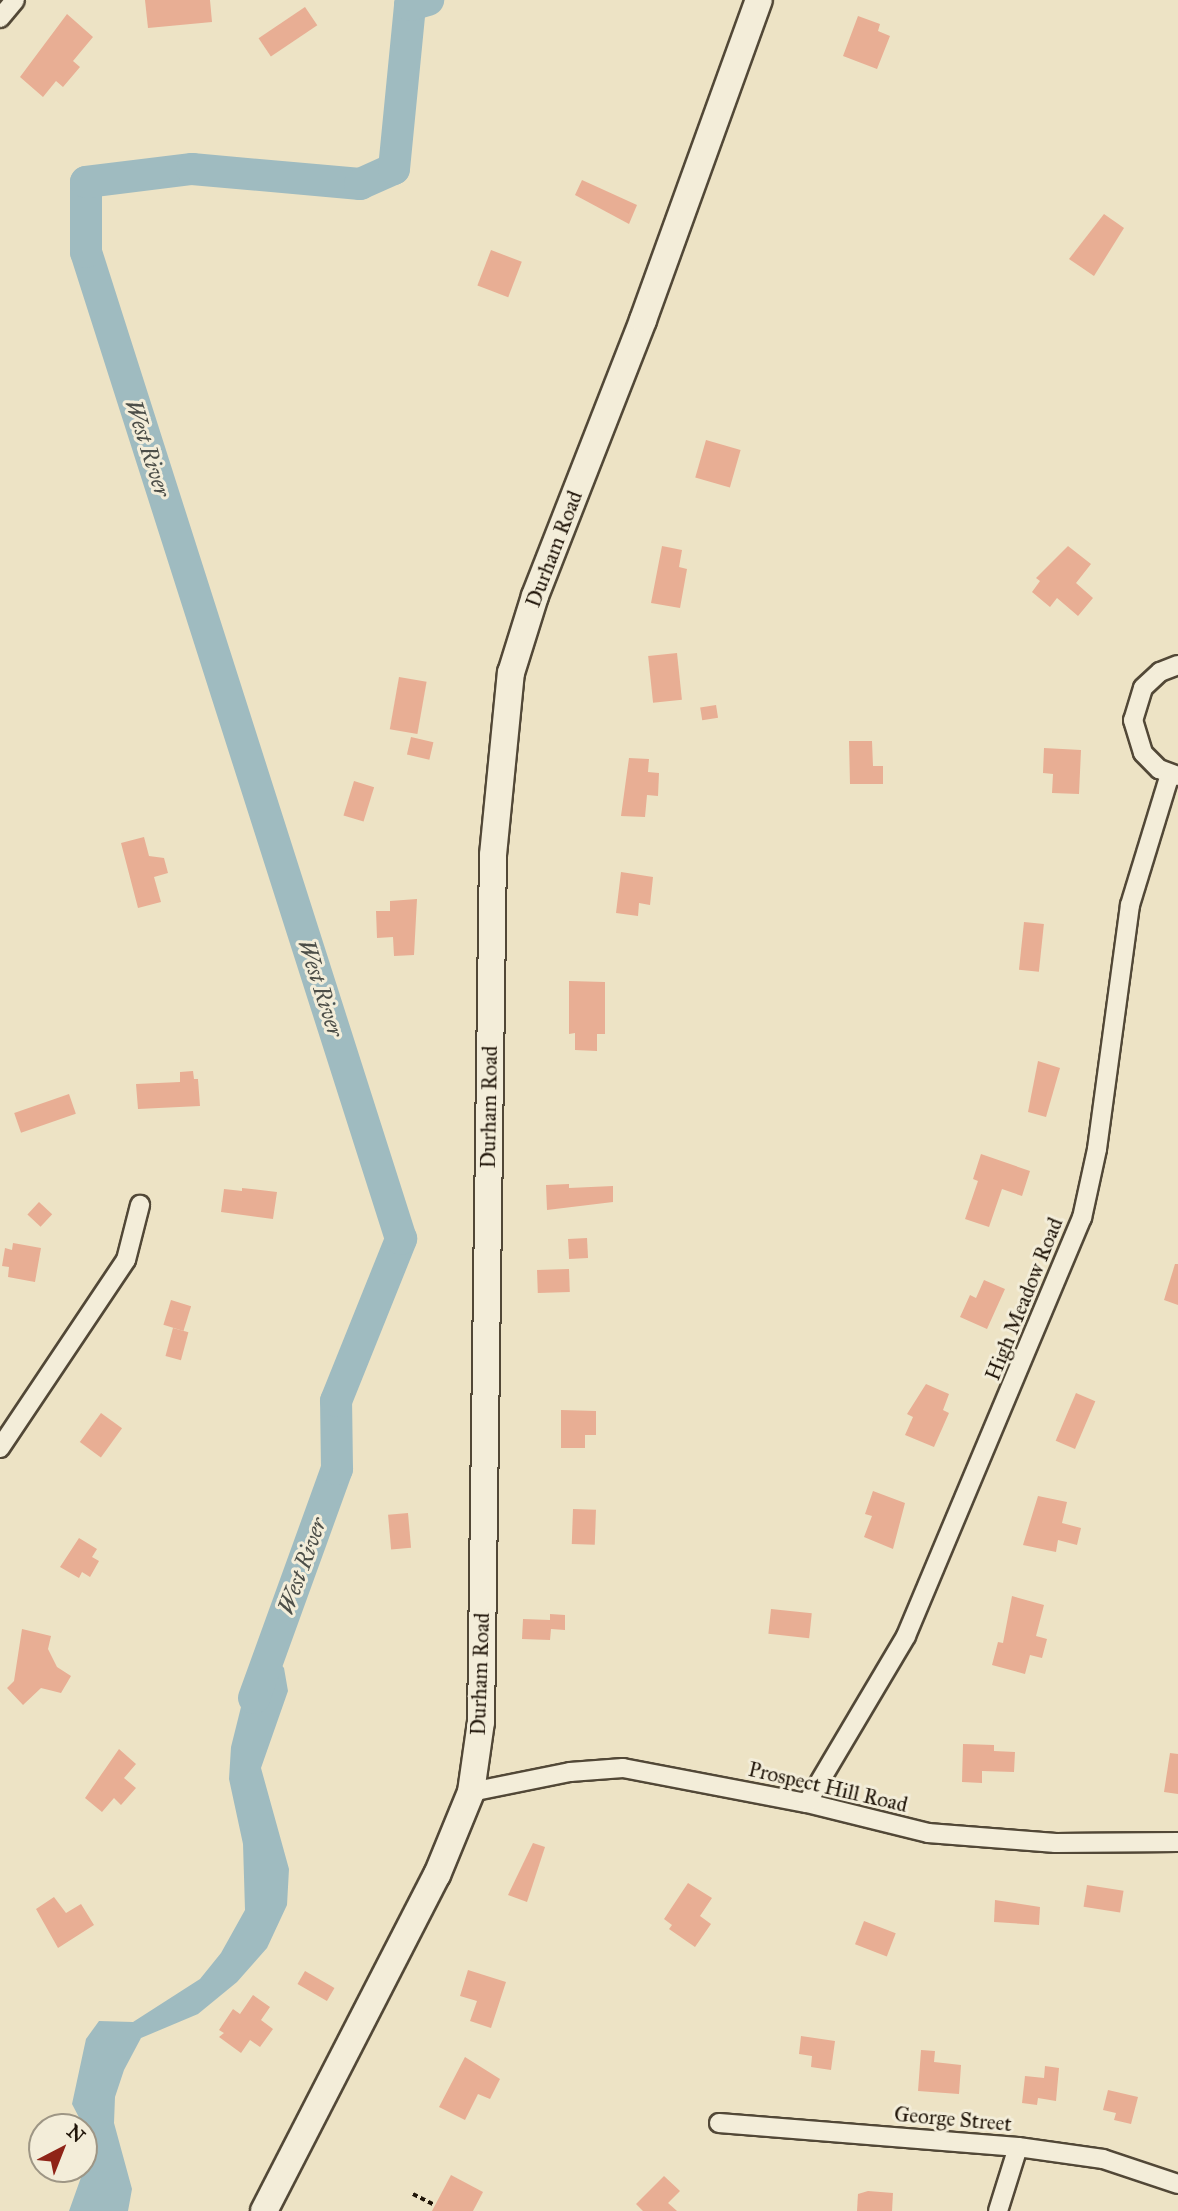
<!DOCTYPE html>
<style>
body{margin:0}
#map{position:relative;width:1178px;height:2211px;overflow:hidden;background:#ede3c5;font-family:"IM FELL Great Primer",serif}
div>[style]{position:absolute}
.water>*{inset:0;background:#9fbbc0}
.river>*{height:32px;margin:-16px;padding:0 16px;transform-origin:16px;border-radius:16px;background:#9fbbc0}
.building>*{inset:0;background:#e8ae94;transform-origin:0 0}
.path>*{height:3.5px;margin-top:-1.75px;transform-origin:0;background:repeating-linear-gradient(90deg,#1f1408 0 5px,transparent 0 8.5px)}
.roads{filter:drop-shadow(2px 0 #524837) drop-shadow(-2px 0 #524837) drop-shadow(0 2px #524837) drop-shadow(0 -2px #524837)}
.minor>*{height:18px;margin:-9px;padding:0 9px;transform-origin:9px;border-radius:9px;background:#f3edd9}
.secondary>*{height:26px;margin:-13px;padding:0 13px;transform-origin:13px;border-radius:13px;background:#f3edd9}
span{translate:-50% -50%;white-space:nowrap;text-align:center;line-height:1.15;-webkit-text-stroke:6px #f3edd9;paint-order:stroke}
.street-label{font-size:21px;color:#1f1408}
.water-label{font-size:23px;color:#4c4e48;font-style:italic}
.north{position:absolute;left:28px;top:2113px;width:70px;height:70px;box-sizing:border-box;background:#f3edd9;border:2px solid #9e9685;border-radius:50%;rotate:42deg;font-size:19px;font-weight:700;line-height:28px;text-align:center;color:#1f1408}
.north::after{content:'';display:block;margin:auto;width:24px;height:32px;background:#8f2418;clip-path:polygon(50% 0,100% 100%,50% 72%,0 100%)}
</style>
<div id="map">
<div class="water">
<i style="clip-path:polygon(264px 1658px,276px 1659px,284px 1668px,288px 1691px,261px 1768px,289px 1869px,287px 1905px,267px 1948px,237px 1982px,198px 2014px,141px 2038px,124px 2070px,115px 2097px,114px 2123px,132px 2189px,128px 2211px,69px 2211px,84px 2169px,84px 2127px,72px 2104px,86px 2039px,99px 2021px,133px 2022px,200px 1979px,221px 1953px,245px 1910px,243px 1844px,229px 1779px,231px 1747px,249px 1675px)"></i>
</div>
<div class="river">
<i style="left:254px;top:1698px;width:244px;rotate:-70.1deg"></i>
<i style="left:337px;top:1469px;width:68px;rotate:-90.8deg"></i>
<i style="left:336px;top:1401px;width:175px;rotate:-68.1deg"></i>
<i style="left:401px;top:1239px;width:1036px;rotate:-107.7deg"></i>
<i style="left:86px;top:252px;width:70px;rotate:-90deg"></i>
<i style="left:86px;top:182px;width:107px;rotate:-7deg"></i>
<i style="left:192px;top:169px;width:169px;rotate:5.1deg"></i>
<i style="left:360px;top:184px;width:37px;rotate:-24deg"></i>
<i style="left:394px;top:169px;width:165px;rotate:-84.4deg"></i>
<i style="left:410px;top:5px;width:19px;rotate:-16deg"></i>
</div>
<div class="building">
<i style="clip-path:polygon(145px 0,210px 0,212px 22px,148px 28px)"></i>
<i style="left:305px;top:7px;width:22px;height:56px;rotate:56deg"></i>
<i style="clip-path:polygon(67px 14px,93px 37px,73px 61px,80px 67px,63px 87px,56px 81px,43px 97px,20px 77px)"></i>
<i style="clip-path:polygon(858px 16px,880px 24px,878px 31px,890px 36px,877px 69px,843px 56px)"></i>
<i style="clip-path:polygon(582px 180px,637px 205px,629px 224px,575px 195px)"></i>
<i style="clip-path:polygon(1104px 214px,1124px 228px,1094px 276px,1069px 259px)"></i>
<i style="left:491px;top:250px;width:33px;height:38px;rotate:21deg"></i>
<i style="left:706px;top:440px;width:36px;height:39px;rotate:16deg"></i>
<i style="clip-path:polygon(662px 546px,682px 550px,679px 567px,687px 569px,680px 608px,651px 603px)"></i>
<i style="clip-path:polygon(1068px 546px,1091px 564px,1076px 583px,1093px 598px,1078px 616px,1057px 598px,1050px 607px,1032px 592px,1040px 581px,1036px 578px)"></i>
<i style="left:677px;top:653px;width:47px;height:29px;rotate:84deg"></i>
<i style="left:399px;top:677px;width:28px;height:53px;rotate:10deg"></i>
<i style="left:716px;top:705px;width:13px;height:16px;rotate:81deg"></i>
<i style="left:411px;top:737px;width:23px;height:18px;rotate:13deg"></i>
<i style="clip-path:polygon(849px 741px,872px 741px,873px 766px,883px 766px,883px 784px,850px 784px)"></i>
<i style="clip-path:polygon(1044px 748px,1081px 750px,1079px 794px,1052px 793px,1053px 774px,1043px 773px)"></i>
<i style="clip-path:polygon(629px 758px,649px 759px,648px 772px,659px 773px,658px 796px,647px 795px,645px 817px,621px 816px)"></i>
<i style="left:354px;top:781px;width:21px;height:36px;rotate:17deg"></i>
<i style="clip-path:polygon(144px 837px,149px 856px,164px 858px,168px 873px,154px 877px,161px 902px,138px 908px,121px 843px)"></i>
<i style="clip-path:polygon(621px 872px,653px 877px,650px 905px,639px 903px,638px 916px,616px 913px)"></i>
<i style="clip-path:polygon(417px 899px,414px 955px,394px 956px,393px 937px,377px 938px,376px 911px,390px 911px,390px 901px)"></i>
<i style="left:1024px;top:922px;width:20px;height:48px;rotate:6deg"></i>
<i style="clip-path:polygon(569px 981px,605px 982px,605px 1034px,597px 1034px,597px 1051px,575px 1050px,575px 1033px,569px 1034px)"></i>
<i style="clip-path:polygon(1038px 1061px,1060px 1068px,1046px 1117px,1028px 1112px)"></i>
<i style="clip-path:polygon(193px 1071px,194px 1079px,198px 1079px,200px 1106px,138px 1109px,136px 1084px,180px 1082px,180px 1072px)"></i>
<i style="left:69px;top:1094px;width:21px;height:58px;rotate:71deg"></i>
<i style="clip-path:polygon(981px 1154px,1030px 1171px,1022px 1196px,1002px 1189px,989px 1227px,965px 1219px,978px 1181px,973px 1179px)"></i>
<i style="clip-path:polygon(569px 1184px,569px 1188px,613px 1186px,613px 1202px,547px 1210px,546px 1185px)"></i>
<i style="clip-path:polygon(242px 1188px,277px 1192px,273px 1219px,221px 1212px,224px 1189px,242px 1191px)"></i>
<i style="left:39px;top:1202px;width:18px;height:17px;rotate:43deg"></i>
<i style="left:587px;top:1238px;width:20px;height:19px;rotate:87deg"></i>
<i style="clip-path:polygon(13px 1243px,41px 1248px,35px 1282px,8px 1277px,9px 1267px,2px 1266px,5px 1248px,12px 1250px)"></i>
<i style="clip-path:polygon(1175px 1264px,1178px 1264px,1178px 1305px,1164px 1300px)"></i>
<i style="left:569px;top:1269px;width:23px;height:32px;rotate:88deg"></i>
<i style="clip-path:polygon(984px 1280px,1005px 1289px,987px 1329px,960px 1317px,970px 1295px,976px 1298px)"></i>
<i style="left:171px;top:1300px;width:21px;height:26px;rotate:17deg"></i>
<i style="left:173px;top:1328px;width:16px;height:29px;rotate:15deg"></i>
<i style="clip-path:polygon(926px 1384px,949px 1394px,943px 1410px,949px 1413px,934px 1447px,905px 1435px,913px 1417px,907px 1414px)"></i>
<i style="left:1076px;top:1393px;width:21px;height:52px;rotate:23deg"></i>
<i style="clip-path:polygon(561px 1410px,596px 1411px,596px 1435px,585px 1435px,585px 1448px,561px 1448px)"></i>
<i style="left:101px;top:1413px;width:26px;height:36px;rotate:36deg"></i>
<i style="clip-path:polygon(873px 1491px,905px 1503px,893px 1549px,864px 1537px,872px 1516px,865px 1514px)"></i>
<i style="clip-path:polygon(1038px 1496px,1067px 1502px,1062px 1523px,1081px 1528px,1077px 1545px,1058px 1540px,1056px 1552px,1023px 1545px)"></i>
<i style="left:573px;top:1509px;width:23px;height:35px;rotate:2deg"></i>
<i style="left:408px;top:1513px;width:35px;height:20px;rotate:85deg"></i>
<i style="clip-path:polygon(79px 1538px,97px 1549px,92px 1557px,99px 1561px,90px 1577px,82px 1572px,79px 1578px,60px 1567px)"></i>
<i style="clip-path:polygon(1012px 1596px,1044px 1605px,1036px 1636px,1047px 1639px,1042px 1658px,1030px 1655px,1025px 1674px,992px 1665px,998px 1642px,1003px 1643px)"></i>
<i style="left:771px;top:1609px;width:41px;height:25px;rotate:6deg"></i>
<i style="clip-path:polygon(550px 1614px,565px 1615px,565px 1630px,551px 1629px,550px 1640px,522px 1639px,523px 1619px,550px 1620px)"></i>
<i style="clip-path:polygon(22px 1629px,51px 1636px,48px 1649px,57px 1667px,71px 1676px,61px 1693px,41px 1688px,23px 1705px,7px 1688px,14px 1681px)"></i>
<i style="clip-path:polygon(963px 1744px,994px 1745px,994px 1751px,1015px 1752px,1014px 1772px,982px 1771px,982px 1783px,962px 1782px)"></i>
<i style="clip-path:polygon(119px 1749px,136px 1764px,124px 1778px,136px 1788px,121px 1805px,114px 1798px,102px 1812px,85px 1798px)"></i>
<i style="clip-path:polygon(1170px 1753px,1178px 1754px,1178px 1794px,1164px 1792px)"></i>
<i style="clip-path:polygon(533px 1843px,545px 1847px,527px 1902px,508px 1895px)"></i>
<i style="clip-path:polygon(688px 1883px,712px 1898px,700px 1916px,711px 1924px,695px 1947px,669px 1929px,672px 1925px,664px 1919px)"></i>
<i style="left:1087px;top:1885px;width:37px;height:22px;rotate:9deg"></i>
<i style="clip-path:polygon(54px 1897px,66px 1913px,81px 1904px,94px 1925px,58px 1948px,36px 1909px)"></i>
<i style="clip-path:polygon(995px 1900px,1040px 1907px,1039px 1925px,994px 1922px)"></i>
<i style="left:864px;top:1921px;width:34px;height:25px;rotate:21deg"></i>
<i style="clip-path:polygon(468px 1970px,506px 1982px,491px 2028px,470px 2021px,477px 2001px,460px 1996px)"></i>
<i style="left:305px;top:1971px;width:34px;height:15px;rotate:30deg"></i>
<i style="clip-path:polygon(253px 1995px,270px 2007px,261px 2020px,273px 2029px,260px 2047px,250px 2040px,241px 2053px,219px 2037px,224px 2033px,219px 2030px,233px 2009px,240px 2014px)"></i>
<i style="clip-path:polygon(801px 2036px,835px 2041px,831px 2070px,811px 2067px,812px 2056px,799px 2054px)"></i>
<i style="clip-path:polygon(921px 2050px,935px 2051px,934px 2062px,961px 2065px,959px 2094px,918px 2091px)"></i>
<i style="clip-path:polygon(465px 2057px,500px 2079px,490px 2099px,478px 2094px,465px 2120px,439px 2107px)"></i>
<i style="clip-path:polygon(1045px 2066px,1059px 2068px,1056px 2101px,1038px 2098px,1037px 2105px,1022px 2103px,1025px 2076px,1044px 2078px)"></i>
<i style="clip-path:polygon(1108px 2090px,1138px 2097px,1131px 2124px,1114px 2120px,1116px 2113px,1103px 2110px)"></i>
<i style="clip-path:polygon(451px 2175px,483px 2192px,473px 2211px,432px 2211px)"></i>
<i style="clip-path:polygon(664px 2176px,680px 2191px,668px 2203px,677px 2211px,643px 2211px,636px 2204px)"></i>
<i style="clip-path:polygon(868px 2191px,893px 2193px,892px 2211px,857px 2211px,858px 2194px)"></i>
</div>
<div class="path">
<i style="left:413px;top:2194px;width:25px;rotate:27deg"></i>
</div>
<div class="roads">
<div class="minor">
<i style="left:0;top:18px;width:23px;rotate:-50deg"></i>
<i style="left:1178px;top:665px;width:19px;rotate:159deg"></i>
<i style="left:1160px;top:672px;width:23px;rotate:137deg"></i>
<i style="left:1143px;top:688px;width:34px;rotate:107deg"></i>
<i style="left:1133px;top:720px;width:34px;rotate:73deg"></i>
<i style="left:1143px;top:753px;width:23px;rotate:45deg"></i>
<i style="left:1159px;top:769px;width:20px;rotate:20deg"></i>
<i style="left:0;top:1448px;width:226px;rotate:-56.2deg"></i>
<i style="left:126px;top:1260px;width:57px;rotate:-75.7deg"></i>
<i style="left:471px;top:1792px;width:101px;rotate:-11.4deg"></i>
<i style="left:570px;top:1772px;width:53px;rotate:-4.3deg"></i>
<i style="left:623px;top:1768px;width:187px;rotate:10.8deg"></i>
<i style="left:807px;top:1803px;width:125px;rotate:13.9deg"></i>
<i style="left:928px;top:1833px;width:128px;rotate:4.5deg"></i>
<i style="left:1056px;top:1843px;width:122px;rotate:-0.5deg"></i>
<i style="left:807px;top:1803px;width:194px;rotate:-59.3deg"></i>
<i style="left:906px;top:1636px;width:454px;rotate:-67.2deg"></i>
<i style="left:1082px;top:1218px;width:71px;rotate:-77.7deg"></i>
<i style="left:1097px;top:1149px;width:246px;rotate:-82.3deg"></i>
<i style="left:1130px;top:905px;width:137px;rotate:-73deg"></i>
<i style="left:719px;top:2123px;width:300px;rotate:4.6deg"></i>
<i style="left:1018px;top:2147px;width:86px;rotate:8deg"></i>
<i style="left:1103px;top:2159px;width:79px;rotate:18.4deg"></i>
<i style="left:998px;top:2211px;width:67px;rotate:-72.6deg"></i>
</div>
<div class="secondary">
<i style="left:264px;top:2211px;width:378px;rotate:-62.8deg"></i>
<i style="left:437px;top:1875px;width:90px;rotate:-67.7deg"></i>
<i style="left:471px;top:1792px;width:71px;rotate:-81.9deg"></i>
<i style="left:481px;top:1722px;width:867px;rotate:-89.21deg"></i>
<i style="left:493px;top:855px;width:183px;rotate:-84.4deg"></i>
<i style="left:511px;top:673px;width:81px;rotate:-72.7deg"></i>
<i style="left:535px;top:596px;width:296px;rotate:-68.6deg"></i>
<i style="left:643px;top:320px;width:340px;rotate:-70.1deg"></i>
</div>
</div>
<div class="street-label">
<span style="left:554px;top:549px;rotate:-69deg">Durham Road</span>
<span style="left:489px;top:1107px;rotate:-89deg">Durham Road</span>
<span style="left:1024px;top:1299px;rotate:-68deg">High Meadow Road</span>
<span style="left:480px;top:1674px;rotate:-88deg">Durham Road</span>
<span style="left:828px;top:1787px;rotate:13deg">Prospect Hill Road</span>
<span style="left:953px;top:2119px;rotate:5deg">George Street</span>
</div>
<div class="water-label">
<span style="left:148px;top:448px;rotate:72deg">West River</span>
<span style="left:321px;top:988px;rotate:72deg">West River</span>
<span style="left:302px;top:1566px;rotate:-70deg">West River</span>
</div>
<div class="north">N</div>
</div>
